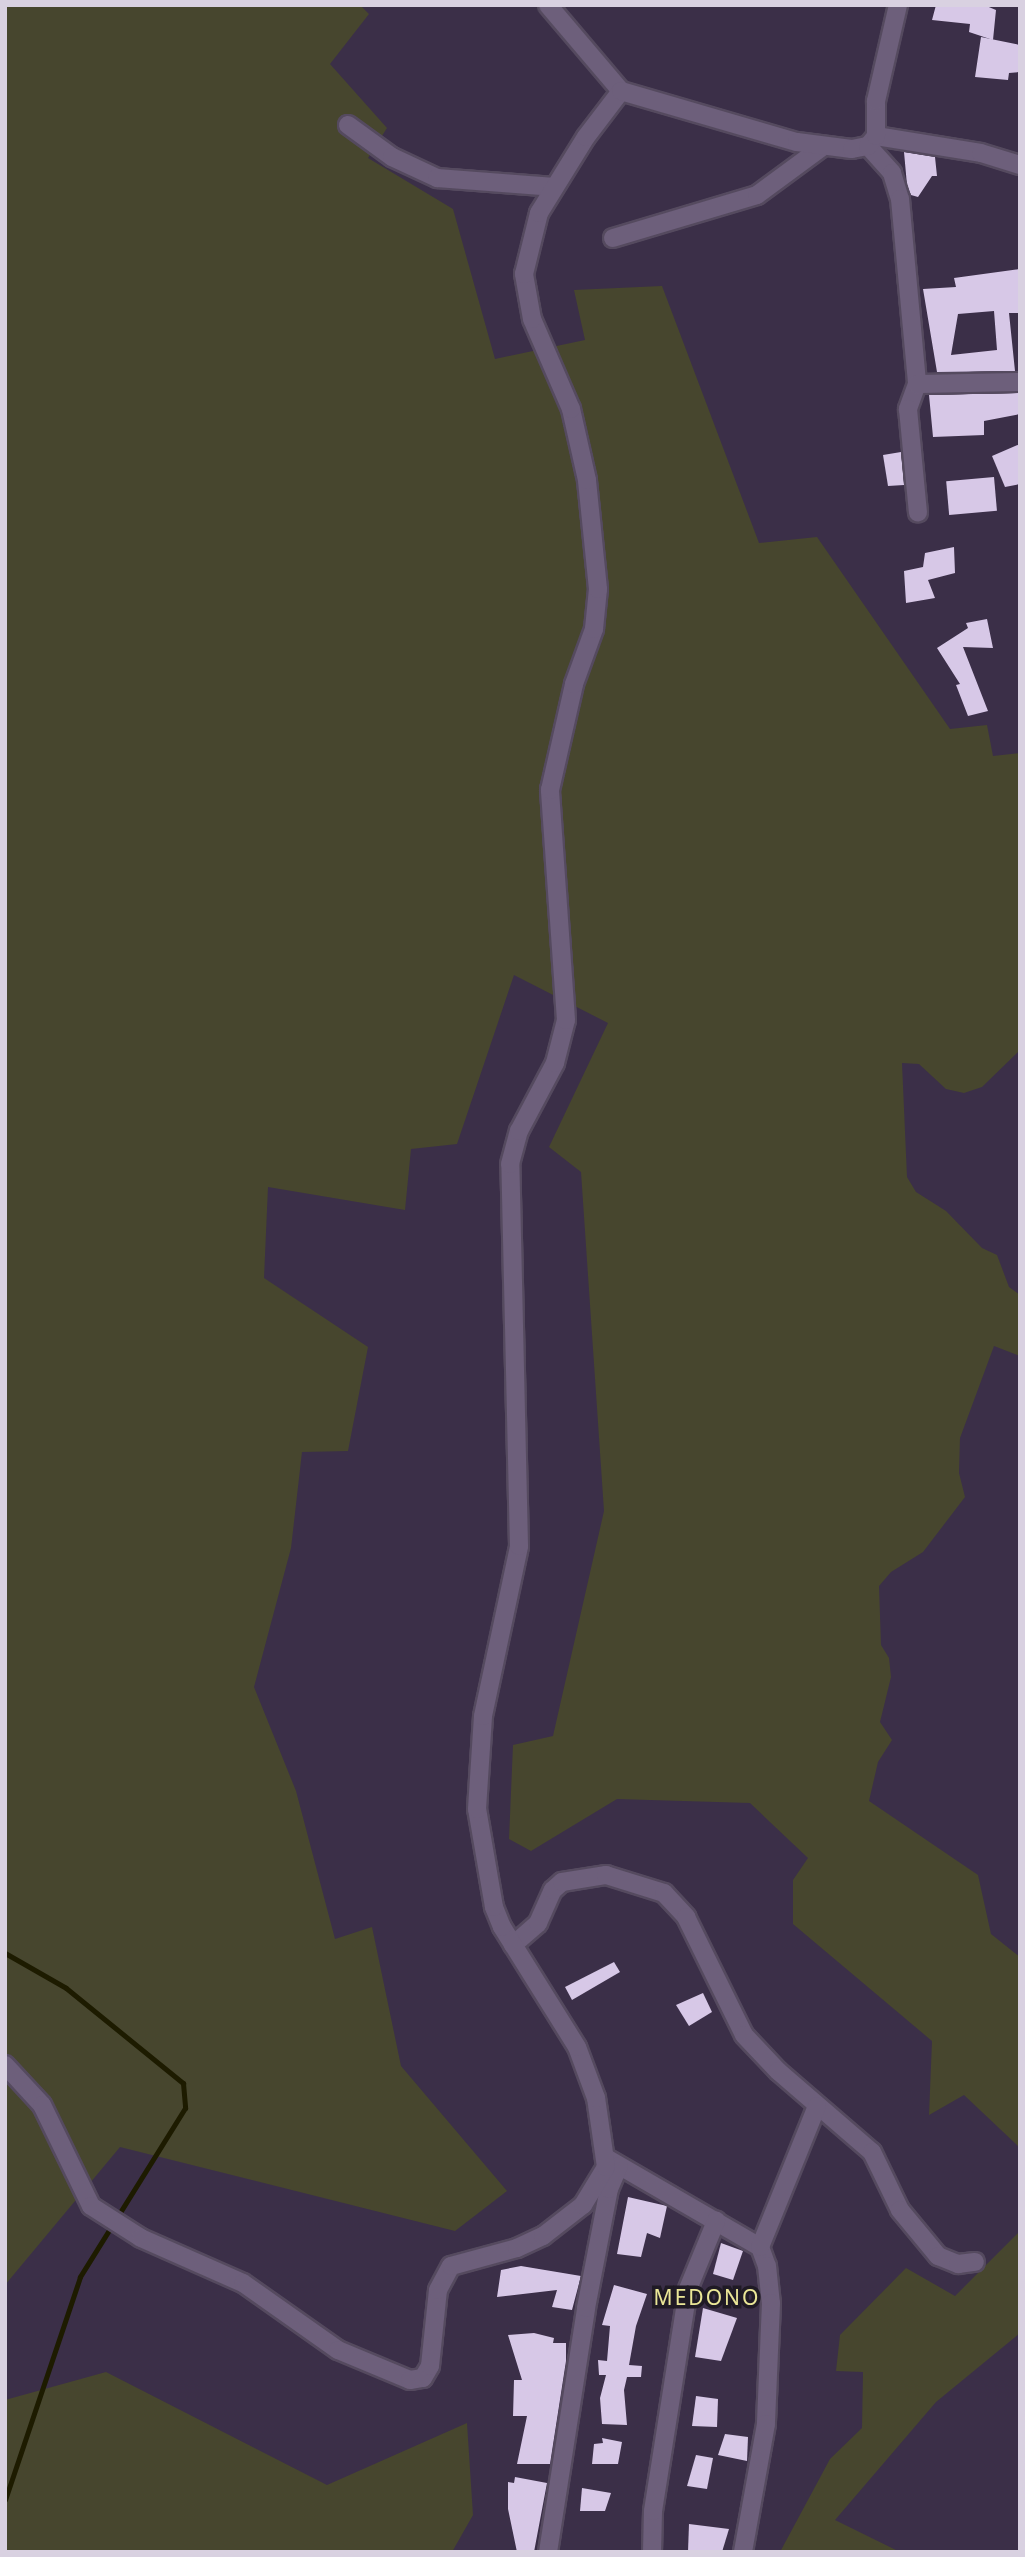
<!DOCTYPE html>
<style>
body{margin:0}
#map{position:relative;width:1025px;height:2557px;overflow:hidden;background:#3b2f48;font-family:"Noto Sans",sans-serif}
div>[style]{position:absolute}
.green>*{inset:0;background:#47462e}
.stream>*{height:5px;margin:-2.5px;padding:0 2.5px;transform-origin:2.5px;border-radius:2.5px;background:#1d1b00}
.building>*{inset:0;background:#d7c8e7;transform-origin:0 0}
.roads{filter:drop-shadow(2px 0 #554a5f) drop-shadow(-2px 0 #554a5f) drop-shadow(0 2px #554a5f) drop-shadow(0 -2px #554a5f)}
.street>*{height:18px;margin:-9px;padding:0 9px;transform-origin:9px;border-radius:9px;background:#6d5f7b}
.secondary>*{height:18px;margin:-9px;padding:0 9px;transform-origin:9px;border-radius:9px;background:#6d5f7b}
span{translate:-50% -50%;white-space:nowrap;text-align:center;line-height:1.15;-webkit-text-stroke:7px #1f1a25;paint-order:stroke}
.quarter-label{font-size:21px;color:#eae697;letter-spacing:2px}
.frame{position:absolute;inset:0;border:7px solid #d9d1e1;pointer-events:none}
</style>
<div id="map">
<div class="green">
<i style="clip-path:polygon(5px 5px,360px 5px,369px 14px,330px 64px,387px 128px,368px 158px,453px 209px,495px 359px,585px 340px,574px 290px,662px 286px,759px 543px,817px 537px,950px 729px,987px 725px,993px 756px,1020px 753px,1020px 1050px,982px 1087px,964px 1093px,946px 1089px,919px 1064px,902px 1063px,907px 1177px,916px 1192px,946px 1211px,982px 1248px,997px 1255px,1009px 1287px,1020px 1295px,1020px 1356px,994px 1346px,960px 1438px,959px 1473px,965px 1497px,923px 1552px,891px 1572px,879px 1586px,881px 1645px,889px 1658px,891px 1677px,880px 1722px,892px 1740px,878px 1762px,869px 1801px,978px 1875px,991px 1934px,1020px 1957px,1020px 2148px,964px 2095px,929px 2115px,932px 2041px,793px 1924px,793px 1880px,808px 1858px,750px 1803px,617px 1799px,531px 1851px,509px 1839px,513px 1745px,553px 1736px,604px 1511px,581px 1172px,549px 1147px,608px 1023px,514px 975px,457px 1144px,411px 1149px,405px 1210px,268px 1187px,264px 1278px,368px 1347px,348px 1451px,302px 1452px,291px 1548px,254px 1687px,296px 1791px,335px 1939px,372px 1927px,401px 2066px,507px 2191px,455px 2231px,120px 2147px,5px 2285px)"></i>
<i style="clip-path:polygon(1020px 2231px,1020px 2333px,936px 2402px,835px 2520px,900px 2552px,780px 2552px,830px 2459px,862px 2428px,863px 2372px,836px 2371px,840px 2335px,906px 2268px,955px 2296px)"></i>
<i style="clip-path:polygon(106px 2372px,327px 2485px,467px 2423px,473px 2515px,452px 2552px,5px 2552px,5px 2400px)"></i>
</div>
<div class="stream">
<i style="left:5px;top:1953px;width:70px;rotate:29.8deg"></i>
<i style="left:66px;top:1988px;width:151px;rotate:39.1deg"></i>
<i style="left:183px;top:2083px;width:25px;rotate:85deg"></i>
<i style="left:185px;top:2108px;width:199px;rotate:121.9deg"></i>
<i style="left:80px;top:2277px;width:235px;rotate:108.6deg"></i>
</div>
<div class="building">
<i style="clip-path:polygon(936px 5px,984px 5px,996px 10px,993px 40px,969px 32px,970px 24px,932px 20px)"></i>
<i style="clip-path:polygon(981px 37px,1020px 45px,1020px 72px,1009px 73px,1008px 80px,975px 77px)"></i>
<i style="clip-path:polygon(904px 152px,935px 157px,937px 176px,932px 176px,918px 197px,911px 195px,907px 185px)"></i>
<i style="clip-path:polygon(evenodd,1020px 269px,1020px 313px,1009px 313px,1015px 371px,937px 372px,923px 289px,956px 287px,954px 278px,1020px 269px,994px 311px,997px 350px,951px 355px,958px 314px,994px 311px)"></i>
<i style="clip-path:polygon(1020px 393px,1020px 414px,984px 421px,984px 435px,933px 437px,929px 395px)"></i>
<i style="clip-path:polygon(1020px 444px,1020px 484px,1005px 487px,992px 456px)"></i>
<i style="clip-path:polygon(901px 452px,904px 485px,888px 486px,883px 455px)"></i>
<i style="left:994px;top:477px;width:34px;height:48px;rotate:85deg"></i>
<i style="clip-path:polygon(954px 547px,955px 573px,928px 580px,935px 598px,906px 603px,904px 571px,923px 567px,925px 553px)"></i>
<i style="clip-path:polygon(987px 619px,993px 648px,963px 647px,988px 711px,968px 716px,956px 685px,960px 684px,937px 648px,968px 628px,966px 623px)"></i>
<i style="clip-path:polygon(614px 1962px,620px 1972px,572px 2000px,565px 1987px)"></i>
<i style="clip-path:polygon(703px 1993px,712px 2012px,689px 2026px,676px 2005px)"></i>
<i style="clip-path:polygon(628px 2197px,667px 2206px,660px 2238px,647px 2233px,641px 2257px,617px 2254px)"></i>
<i style="clip-path:polygon(721px 2243px,743px 2251px,733px 2280px,713px 2274px)"></i>
<i style="clip-path:polygon(521px 2266px,581px 2276px,572px 2310px,552px 2307px,557px 2290px,497px 2297px,501px 2270px)"></i>
<i style="clip-path:polygon(614px 2285px,647px 2294px,636px 2326px,629px 2365px,642px 2366px,641px 2377px,627px 2377px,624px 2390px,627px 2425px,602px 2424px,600px 2398px,606px 2375px,599px 2375px,598px 2360px,607px 2361px,610px 2326px,602px 2325px)"></i>
<i style="clip-path:polygon(703px 2308px,737px 2318px,721px 2361px,695px 2357px)"></i>
<i style="clip-path:polygon(534px 2333px,554px 2338px,553px 2343px,566px 2343px,566px 2361px,550px 2464px,517px 2464px,527px 2416px,513px 2416px,514px 2380px,522px 2380px,508px 2335px)"></i>
<i style="clip-path:polygon(696px 2396px,718px 2399px,717px 2427px,692px 2426px)"></i>
<i style="clip-path:polygon(725px 2434px,748px 2437px,747px 2461px,718px 2455px)"></i>
<i style="clip-path:polygon(602px 2438px,622px 2442px,618px 2464px,592px 2464px,594px 2444px,603px 2443px)"></i>
<i style="clip-path:polygon(696px 2455px,713px 2458px,707px 2489px,687px 2486px)"></i>
<i style="clip-path:polygon(515px 2477px,547px 2483px,534px 2552px,517px 2552px,508px 2509px,508px 2482px,514px 2483px)"></i>
<i style="clip-path:polygon(582px 2488px,611px 2493px,605px 2511px,580px 2511px)"></i>
<i style="clip-path:polygon(689px 2524px,729px 2529px,722px 2552px,688px 2552px)"></i>
</div>
<div class="roads">
<div class="street">
<i style="left:548px;top:5px;width:113px;rotate:49.7deg"></i>
<i style="left:348px;top:125px;width:54px;rotate:36deg"></i>
<i style="left:392px;top:157px;width:50px;rotate:25deg"></i>
<i style="left:437px;top:178px;width:118px;rotate:4.4deg"></i>
<i style="left:876px;top:136px;width:106px;rotate:9.2deg"></i>
<i style="left:981px;top:153px;width:41px;rotate:17.1deg"></i>
<i style="left:868px;top:146px;width:36px;rotate:48deg"></i>
<i style="left:892px;top:173px;width:27px;rotate:73deg"></i>
<i style="left:900px;top:199px;width:186px;rotate:84.7deg"></i>
<i style="left:917px;top:384px;width:27px;rotate:110deg"></i>
<i style="left:908px;top:409px;width:104px;rotate:84.5deg"></i>
<i style="left:613px;top:238px;width:150px;rotate:-16.6deg"></i>
<i style="left:757px;top:195px;width:81px;rotate:-36.4deg"></i>
<i style="left:917px;top:384px;width:103px;rotate:-1.1deg"></i>
<i style="left:513px;top:1945px;width:33px;rotate:-41deg"></i>
<i style="left:538px;top:1923px;width:36px;rotate:-66deg"></i>
<i style="left:553px;top:1890px;width:12px;rotate:-42deg"></i>
<i style="left:562px;top:1882px;width:45px;rotate:-9deg"></i>
<i style="left:606px;top:1875px;width:61px;rotate:17.2deg"></i>
<i style="left:664px;top:1893px;width:33px;rotate:47deg"></i>
<i style="left:686px;top:1917px;width:131px;rotate:63.8deg"></i>
<i style="left:744px;top:2035px;width:50px;rotate:46.6deg"></i>
<i style="left:778px;top:2071px;width:124px;rotate:40.8deg"></i>
<i style="left:872px;top:2152px;width:64px;rotate:64.2deg"></i>
<i style="left:900px;top:2210px;width:60px;rotate:50.4deg"></i>
<i style="left:938px;top:2256px;width:22px;rotate:22deg"></i>
<i style="left:958px;top:2264px;width:17px;rotate:-7deg"></i>
<i style="left:608px;top:2159px;width:176px;rotate:30.1deg"></i>
<i style="left:760px;top:2247px;width:20px;rotate:70deg"></i>
<i style="left:767px;top:2266px;width:37px;rotate:84deg"></i>
<i style="left:771px;top:2303px;width:121px;rotate:92.4deg"></i>
<i style="left:766px;top:2424px;width:130px;rotate:100.2deg"></i>
<i style="left:760px;top:2247px;width:152px;rotate:-68deg"></i>
<i style="left:548px;top:2552px;width:247px;rotate:-81.1deg"></i>
<i style="left:586px;top:2308px;width:121px;rotate:-79.1deg"></i>
<i style="left:609px;top:2189px;width:25px;rotate:-67deg"></i>
<i style="left:652px;top:2552px;width:41px;rotate:-88.6deg"></i>
<i style="left:653px;top:2511px;width:225px;rotate:-81deg"></i>
<i style="left:688px;top:2289px;width:74px;rotate:-67.6deg"></i>
</div>
<div class="secondary">
<i style="left:5px;top:2065px;width:54px;rotate:47.2deg"></i>
<i style="left:42px;top:2105px;width:112px;rotate:64.1deg"></i>
<i style="left:91px;top:2206px;width:59px;rotate:32.6deg"></i>
<i style="left:141px;top:2238px;width:111px;rotate:23.8deg"></i>
<i style="left:243px;top:2283px;width:116px;rotate:35.2deg"></i>
<i style="left:338px;top:2350px;width:78px;rotate:22.6deg"></i>
<i style="left:410px;top:2380px;width:13px;rotate:-9deg"></i>
<i style="left:423px;top:2378px;width:14px;rotate:-60deg"></i>
<i style="left:430px;top:2366px;width:76px;rotate:-84deg"></i>
<i style="left:438px;top:2290px;width:27px;rotate:-62deg"></i>
<i style="left:451px;top:2266px;width:68px;rotate:-15.3deg"></i>
<i style="left:517px;top:2248px;width:29px;rotate:-25deg"></i>
<i style="left:543px;top:2236px;width:51px;rotate:-37.8deg"></i>
<i style="left:583px;top:2205px;width:44px;rotate:-58.8deg"></i>
<i style="left:606px;top:2167px;width:70px;rotate:-98.2deg"></i>
<i style="left:596px;top:2098px;width:54px;rotate:-110.4deg"></i>
<i style="left:577px;top:2047px;width:142px;rotate:-122deg"></i>
<i style="left:502px;top:1927px;width:22px;rotate:-112deg"></i>
<i style="left:494px;top:1907px;width:99px;rotate:-99.8deg"></i>
<i style="left:477px;top:1809px;width:93px;rotate:-86.3deg"></i>
<i style="left:483px;top:1716px;width:174px;rotate:-78deg"></i>
<i style="left:519px;top:1546px;width:382px;rotate:-91.3deg"></i>
<i style="left:510px;top:1164px;width:34px;rotate:-75deg"></i>
<i style="left:519px;top:1131px;width:77px;rotate:-62.1deg"></i>
<i style="left:555px;top:1063px;width:44px;rotate:-75.7deg"></i>
<i style="left:566px;top:1020px;width:231px;rotate:-94deg"></i>
<i style="left:550px;top:790px;width:109px;rotate:-77.2deg"></i>
<i style="left:574px;top:684px;width:59px;rotate:-70deg"></i>
<i style="left:594px;top:629px;width:40px;rotate:-84.3deg"></i>
<i style="left:598px;top:589px;width:110px;rotate:-95.8deg"></i>
<i style="left:587px;top:480px;width:73px;rotate:-102.7deg"></i>
<i style="left:571px;top:409px;width:98px;rotate:-113.4deg"></i>
<i style="left:532px;top:319px;width:46px;rotate:-100.1deg"></i>
<i style="left:524px;top:274px;width:63px;rotate:-76.2deg"></i>
<i style="left:539px;top:213px;width:89px;rotate:-58.3deg"></i>
<i style="left:586px;top:137px;width:58px;rotate:-52.7deg"></i>
<i style="left:621px;top:91px;width:183px;rotate:16.2deg"></i>
<i style="left:797px;top:142px;width:55px;rotate:7.3deg"></i>
<i style="left:852px;top:149px;width:16px;rotate:-11deg"></i>
<i style="left:868px;top:146px;width:13px;rotate:-51deg"></i>
<i style="left:876px;top:136px;width:35px;rotate:-90deg"></i>
<i style="left:876px;top:101px;width:98px;rotate:-77.1deg"></i>
</div>
</div>
<div class="quarter-label">
<span style="left:707px;top:2297px">MEDONO</span>
</div>
<div class="frame"></div>
</div>
